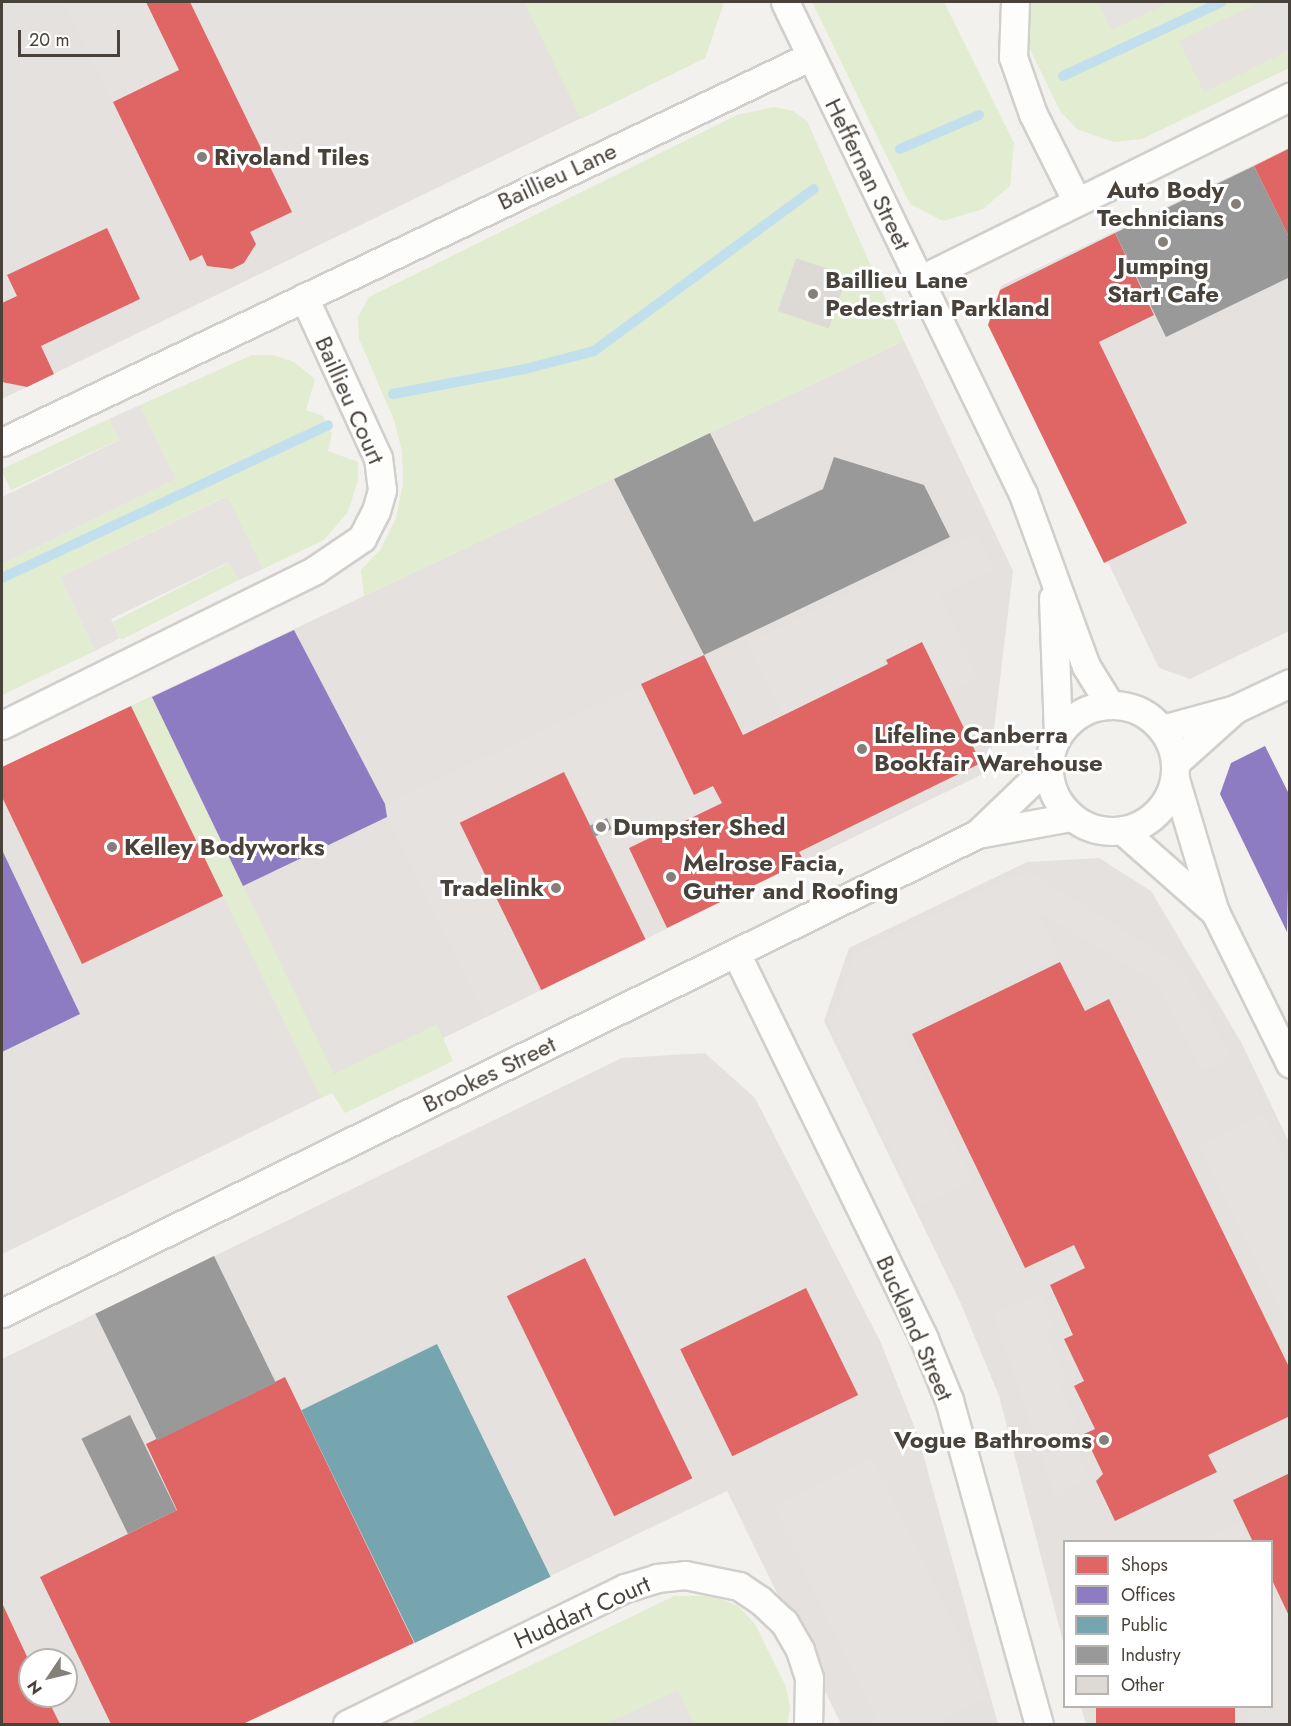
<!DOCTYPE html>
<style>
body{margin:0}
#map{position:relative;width:1291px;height:1726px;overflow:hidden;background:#f3f1ee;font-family:Jost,sans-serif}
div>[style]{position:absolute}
.industrial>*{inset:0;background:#e5e1de}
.green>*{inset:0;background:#e2ecd0;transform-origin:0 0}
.parking>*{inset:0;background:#e5e2df}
.shops>*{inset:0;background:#e06666;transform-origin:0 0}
.offices>*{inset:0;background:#8e7cc3}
.public>*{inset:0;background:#76a5af;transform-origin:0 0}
.industry>*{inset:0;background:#999;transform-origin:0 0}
.stream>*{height:10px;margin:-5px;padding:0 5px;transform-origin:5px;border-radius:5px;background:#c2dfed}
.building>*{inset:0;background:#dddad6;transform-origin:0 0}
.roads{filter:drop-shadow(2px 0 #d1cfcc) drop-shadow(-2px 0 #d1cfcc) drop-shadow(0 2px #d1cfcc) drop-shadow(0 -2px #d1cfcc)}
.minor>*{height:27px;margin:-13.5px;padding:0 13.5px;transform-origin:13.5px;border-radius:13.5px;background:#fdfdfc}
.minor>.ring{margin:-13.5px;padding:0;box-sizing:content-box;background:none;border:27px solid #fdfdfc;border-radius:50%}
.dots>*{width:16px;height:16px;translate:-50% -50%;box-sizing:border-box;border:3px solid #fff;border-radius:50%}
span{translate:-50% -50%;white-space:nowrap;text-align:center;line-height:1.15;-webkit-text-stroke:6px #fff;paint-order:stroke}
.poi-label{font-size:24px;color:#49423a;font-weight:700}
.left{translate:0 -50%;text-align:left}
.right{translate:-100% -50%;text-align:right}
.street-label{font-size:24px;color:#49423a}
.frame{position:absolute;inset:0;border:3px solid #49423a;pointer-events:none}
.legend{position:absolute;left:1063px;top:1540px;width:210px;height:168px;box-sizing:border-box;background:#fff;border:2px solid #b6b3b0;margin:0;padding:8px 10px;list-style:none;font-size:18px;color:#49423a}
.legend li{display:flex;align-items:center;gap:12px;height:30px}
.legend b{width:30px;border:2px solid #b6b3b0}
.north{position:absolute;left:18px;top:1648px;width:60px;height:60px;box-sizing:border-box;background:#fff;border:2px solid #b6b3b0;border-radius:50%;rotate:235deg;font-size:16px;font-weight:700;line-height:24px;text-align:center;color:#49423a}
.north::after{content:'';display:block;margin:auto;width:21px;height:27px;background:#847f79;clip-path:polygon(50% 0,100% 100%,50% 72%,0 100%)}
.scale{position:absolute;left:18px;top:30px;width:102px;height:27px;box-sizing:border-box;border:3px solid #49423a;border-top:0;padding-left:8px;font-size:18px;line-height:21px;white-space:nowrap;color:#49423a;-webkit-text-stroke:4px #fff;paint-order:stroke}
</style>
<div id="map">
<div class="industrial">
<i style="clip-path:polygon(2px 2px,724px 2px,705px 58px,2px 399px)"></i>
<i style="clip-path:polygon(1289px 148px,1289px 631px,1190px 679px,1159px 668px,990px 318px,1001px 286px)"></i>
<i style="clip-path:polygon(904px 341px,1013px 571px,989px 771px,2px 1254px,2px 767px)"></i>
<i style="clip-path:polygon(1099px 858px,1151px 891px,1241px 1042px,1289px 1142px,1289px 1724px,1086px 1724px,1081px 1707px,1272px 1706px,1272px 1542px,1064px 1542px,1064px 1645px,999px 1396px,961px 1304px,824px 1021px,849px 948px,1027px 862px)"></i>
<i style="clip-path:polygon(evenodd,705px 1053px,755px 1098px,881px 1343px,918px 1436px,998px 1724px,841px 1724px,727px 1491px,243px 1724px,2px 1724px,2px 1359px,622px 1058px,705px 1053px,30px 1660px,66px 1660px,66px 1696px,30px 1696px,30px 1660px)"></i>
</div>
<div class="green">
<i style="clip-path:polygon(524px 2px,724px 2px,705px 58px,581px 119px)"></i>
<i style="clip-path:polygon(812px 2px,944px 2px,1014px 143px,1010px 186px,983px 209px,943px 221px,910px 204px)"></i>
<i style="clip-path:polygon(1031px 2px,1289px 2px,1289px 68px,1142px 139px,1113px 142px,1077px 129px,1060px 111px,1030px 49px,1026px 27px)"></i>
<i style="clip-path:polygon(774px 107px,793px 111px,807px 121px,904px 341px,364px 596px,361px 570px,380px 550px,396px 518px,403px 484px,402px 451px,394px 420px,359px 339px,358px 317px,369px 297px,737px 115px)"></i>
<i style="clip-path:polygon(252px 355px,273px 355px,294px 362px,315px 379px,306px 410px,323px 416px,332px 434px,328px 451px,358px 462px,358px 480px,348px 512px,324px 540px,263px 569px,226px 496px,60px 577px,95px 651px,2px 695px,2px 564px,176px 479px,140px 405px)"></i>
<i style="left:109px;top:419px;width:23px;height:119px;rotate:65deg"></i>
<i style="left:230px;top:562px;width:20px;height:132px;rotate:63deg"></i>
<i style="clip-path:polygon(152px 697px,334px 1074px,437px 1024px,453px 1061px,345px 1113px,332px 1093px,321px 1098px,131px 706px)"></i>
<i style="clip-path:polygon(674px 1596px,715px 1596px,738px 1606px,755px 1624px,786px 1687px,790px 1708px,787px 1724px,409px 1724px)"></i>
</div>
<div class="parking">
<i style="clip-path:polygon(64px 2px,146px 2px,179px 70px,113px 102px)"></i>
<i style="clip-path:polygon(1098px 2px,1169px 2px,1112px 30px)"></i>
<i style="clip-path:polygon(1260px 2px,1289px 2px,1289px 50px,1204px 92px,1179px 41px)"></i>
<i style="clip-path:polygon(140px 405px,176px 479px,2px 564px,2px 497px,119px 440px,109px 419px)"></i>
<i style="clip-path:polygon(227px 496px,263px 569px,239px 580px,229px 562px,111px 619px,120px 638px,95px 651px,60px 577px)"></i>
<i style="clip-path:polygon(976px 532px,994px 569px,939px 596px,979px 678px,947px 694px,921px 642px,886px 660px,888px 664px,783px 715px,747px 643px)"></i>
<i style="clip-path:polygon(641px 684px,694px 795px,713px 786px,722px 803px,629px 848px,667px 928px,645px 939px,596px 837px,612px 829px,606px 818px,590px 826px,564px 772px,460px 822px,540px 990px,486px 1017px,387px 817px,385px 804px)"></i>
<i style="clip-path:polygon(1028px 870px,1182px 967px,1231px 1057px,1203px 1071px,1156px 983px,1037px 911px,1060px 957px,903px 1034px,973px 1180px,919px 1206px,831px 1026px,854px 953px)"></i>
<i style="clip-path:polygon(1264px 1113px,1289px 1164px,1289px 1330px,1199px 1145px)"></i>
<i style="clip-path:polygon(1040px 1293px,1055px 1326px,1045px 1331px,1067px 1380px,1058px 1384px,1077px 1425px,1068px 1430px,1090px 1479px,1055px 1497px,993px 1314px)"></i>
<i style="clip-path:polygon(873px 1457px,988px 1698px,934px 1724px,878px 1724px,773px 1505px)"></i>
<i style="clip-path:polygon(1237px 1523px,1246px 1541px,1198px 1541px)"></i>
<i style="clip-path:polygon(1272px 1593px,1289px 1630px,1289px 1724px,1252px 1724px,1243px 1707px,1272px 1706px)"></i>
<i style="clip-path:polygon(678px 1690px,694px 1724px,606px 1724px)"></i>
</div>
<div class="shops">
<i style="clip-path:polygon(146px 2px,190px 2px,292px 212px,250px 232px,256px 244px,244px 263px,232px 269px,207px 266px,202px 255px,190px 261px,113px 102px,179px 70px)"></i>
<i style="clip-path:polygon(1290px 148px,1290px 239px,1254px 166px)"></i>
<i style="clip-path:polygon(107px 228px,140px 299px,41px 346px,54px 374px,27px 387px,2px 382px,2px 303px,17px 296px,7px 275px)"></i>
<i style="clip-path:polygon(1115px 233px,1154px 315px,1099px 342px,1187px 523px,1104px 563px,988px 325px,1000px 290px)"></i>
<i style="clip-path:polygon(922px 642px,981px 763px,799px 852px,804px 861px,667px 928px,629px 848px,722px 803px,713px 786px,694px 795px,641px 684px,704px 655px,743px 735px,888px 664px,886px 660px)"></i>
<i style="clip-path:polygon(131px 706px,223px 896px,82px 964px,2px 797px,2px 767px)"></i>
<i style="left:564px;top:772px;width:186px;height:116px;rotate:64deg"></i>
<i style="clip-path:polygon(1060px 962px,1085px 1011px,1109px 999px,1290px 1369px,1290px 1416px,1208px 1455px,1217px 1472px,1115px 1521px,1096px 1481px,1103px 1474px,1084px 1434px,1095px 1429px,1074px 1386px,1084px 1381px,1064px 1339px,1073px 1335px,1050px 1285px,1085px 1268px,1074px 1245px,1025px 1268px,912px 1034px)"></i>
<i style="left:585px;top:1258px;width:245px;height:87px;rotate:64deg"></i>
<i style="left:806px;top:1288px;width:119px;height:140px;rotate:64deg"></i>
<i style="clip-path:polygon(285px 1377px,414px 1643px,243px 1724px,111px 1724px,40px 1577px,177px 1510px,146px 1444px)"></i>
<i style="clip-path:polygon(1290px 1473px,1290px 1618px,1272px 1580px,1272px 1542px,1253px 1542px,1233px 1500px)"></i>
<i style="clip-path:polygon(2px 1603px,30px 1663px,30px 1696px,46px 1696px,60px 1724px,2px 1724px)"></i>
<i style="left:1096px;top:1706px;width:139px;height:20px"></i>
</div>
<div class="offices">
<i style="clip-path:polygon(294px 630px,385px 804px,387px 817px,243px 886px,152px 697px)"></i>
<i style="clip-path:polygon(1265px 746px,1290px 796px,1287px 932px,1220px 794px,1231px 763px)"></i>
<i style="clip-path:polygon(2px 850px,80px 1014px,2px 1052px)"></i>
</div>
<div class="public">
<i style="left:437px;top:1344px;width:259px;height:151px;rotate:64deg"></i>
</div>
<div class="industry">
<i style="clip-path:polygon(1254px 166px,1290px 239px,1290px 277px,1166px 337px,1115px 233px)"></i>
<i style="clip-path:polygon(710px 433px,754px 522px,823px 489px,834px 457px,924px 485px,950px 537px,704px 655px,614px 479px)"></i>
<i style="left:607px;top:818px;width:12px;height:19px;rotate:66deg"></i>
<i style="left:214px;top:1256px;width:141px;height:132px;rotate:64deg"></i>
<i style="left:130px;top:1415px;width:106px;height:54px;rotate:64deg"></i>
</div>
<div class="stream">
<i style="left:1063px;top:76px;width:175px;rotate:-25deg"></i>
<i style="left:900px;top:149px;width:86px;rotate:-23.3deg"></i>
<i style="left:393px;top:394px;width:134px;rotate:-10.7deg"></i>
<i style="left:525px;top:369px;width:71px;rotate:-14.6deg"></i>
<i style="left:594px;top:351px;width:273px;rotate:-36.4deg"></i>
<i style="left:2px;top:578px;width:360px;rotate:-25.1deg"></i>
</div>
<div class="building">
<i style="left:796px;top:258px;width:54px;height:56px;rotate:19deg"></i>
</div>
<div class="roads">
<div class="minor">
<i style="left:785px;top:2px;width:547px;rotate:64.19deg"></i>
<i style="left:1023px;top:494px;width:183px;rotate:69.9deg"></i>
<i style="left:1086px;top:666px;width:46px;rotate:58.4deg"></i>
<i style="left:1015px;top:2px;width:55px;rotate:92.1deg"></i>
<i style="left:1013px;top:57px;width:60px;rotate:70.7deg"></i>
<i style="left:1033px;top:114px;width:98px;rotate:63.4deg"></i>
<i style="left:919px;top:280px;width:414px;rotate:-26.3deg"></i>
<i style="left:2px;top:442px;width:896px;rotate:-25.51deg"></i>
<i style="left:1053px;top:598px;width:136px;rotate:87.9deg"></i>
<i class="ring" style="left:1049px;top:705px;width:99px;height:99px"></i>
<i style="left:2px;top:725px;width:349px;rotate:-26.3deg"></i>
<i style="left:315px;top:570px;width:57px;rotate:-34.2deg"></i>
<i style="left:362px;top:538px;width:30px;rotate:-63deg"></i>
<i style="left:376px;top:511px;width:22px;rotate:-74deg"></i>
<i style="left:382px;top:490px;width:32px;rotate:-97deg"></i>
<i style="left:378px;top:458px;width:177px;rotate:-114.7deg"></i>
<i style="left:1162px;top:729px;width:76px;rotate:-15.3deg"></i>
<i style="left:1235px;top:709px;width:61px;rotate:-25.3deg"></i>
<i style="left:1175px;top:763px;width:79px;rotate:-41.9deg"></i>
<i style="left:1175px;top:779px;width:139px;rotate:73.3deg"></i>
<i style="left:1215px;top:912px;width:169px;rotate:63.7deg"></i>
<i style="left:1123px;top:831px;width:123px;rotate:41.4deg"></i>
<i style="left:977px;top:834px;width:98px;rotate:-43.8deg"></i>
<i style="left:736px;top:953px;width:429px;rotate:64deg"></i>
<i style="left:924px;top:1339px;width:66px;rotate:67.7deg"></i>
<i style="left:949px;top:1400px;width:336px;rotate:74.5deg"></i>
<i style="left:2px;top:1313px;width:1086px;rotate:-26.16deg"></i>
<i style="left:977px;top:834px;width:96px;rotate:-10.3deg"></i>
<i style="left:347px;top:1724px;width:309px;rotate:-26.1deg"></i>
<i style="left:625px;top:1588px;width:34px;rotate:-17deg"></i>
<i style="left:657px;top:1578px;width:28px;rotate:-6deg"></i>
<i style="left:685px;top:1575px;width:55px;rotate:11.5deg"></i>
<i style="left:739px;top:1586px;width:25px;rotate:34deg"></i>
<i style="left:760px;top:1600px;width:33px;rotate:43deg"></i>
<i style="left:784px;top:1622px;width:32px;rotate:60deg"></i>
<i style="left:800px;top:1650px;width:29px;rotate:72deg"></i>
<i style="left:809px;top:1678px;width:46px;rotate:91.2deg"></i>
</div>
</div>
<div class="dots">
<i style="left:202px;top:157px;background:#847f79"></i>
<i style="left:1236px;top:204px;background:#847f79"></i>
<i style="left:1163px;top:242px;background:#847f79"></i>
<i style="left:813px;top:294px;background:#847f79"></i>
<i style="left:862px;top:749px;background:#847f79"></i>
<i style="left:601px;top:827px;background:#847f79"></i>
<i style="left:112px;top:847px;background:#847f79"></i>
<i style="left:671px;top:877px;background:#847f79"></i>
<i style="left:556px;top:888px;background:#847f79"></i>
<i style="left:1104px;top:1440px;background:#847f79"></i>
</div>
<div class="poi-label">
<span class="left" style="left:214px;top:157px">Rivoland Tiles</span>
<span class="right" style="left:1224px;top:204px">Auto Body<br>Technicians</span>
<span style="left:1163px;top:280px">Jumping<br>Start Cafe</span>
<span class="left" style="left:825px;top:294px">Baillieu Lane<br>Pedestrian Parkland</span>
<span class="left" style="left:874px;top:749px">Lifeline Canberra<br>Bookfair Warehouse</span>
<span class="left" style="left:613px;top:827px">Dumpster Shed</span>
<span class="left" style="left:124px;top:847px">Kelley Bodyworks</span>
<span class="left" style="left:683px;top:877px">Melrose Facia,<br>Gutter and Roofing</span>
<span class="right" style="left:544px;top:888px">Tradelink</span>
<span class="right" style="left:1092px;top:1440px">Vogue Bathrooms</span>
</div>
<div class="street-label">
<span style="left:868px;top:174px;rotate:64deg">Heffernan Street</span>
<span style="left:557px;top:176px;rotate:-25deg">Baillieu Lane</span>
<span style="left:350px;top:400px;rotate:66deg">Baillieu Court</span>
<span style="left:489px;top:1074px;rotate:-26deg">Brookes Street</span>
<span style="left:915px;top:1328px;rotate:66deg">Buckland Street</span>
<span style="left:582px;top:1612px;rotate:-24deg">Huddart Court</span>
</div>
<div class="frame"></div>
<ul class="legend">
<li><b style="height:16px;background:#e06666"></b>Shops</li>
<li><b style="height:16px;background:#8e7cc3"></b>Offices</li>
<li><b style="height:16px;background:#76a5af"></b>Public</li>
<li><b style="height:16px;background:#999"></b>Industry</li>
<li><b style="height:16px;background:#dddad6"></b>Other</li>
</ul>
<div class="north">N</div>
<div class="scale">20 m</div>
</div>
